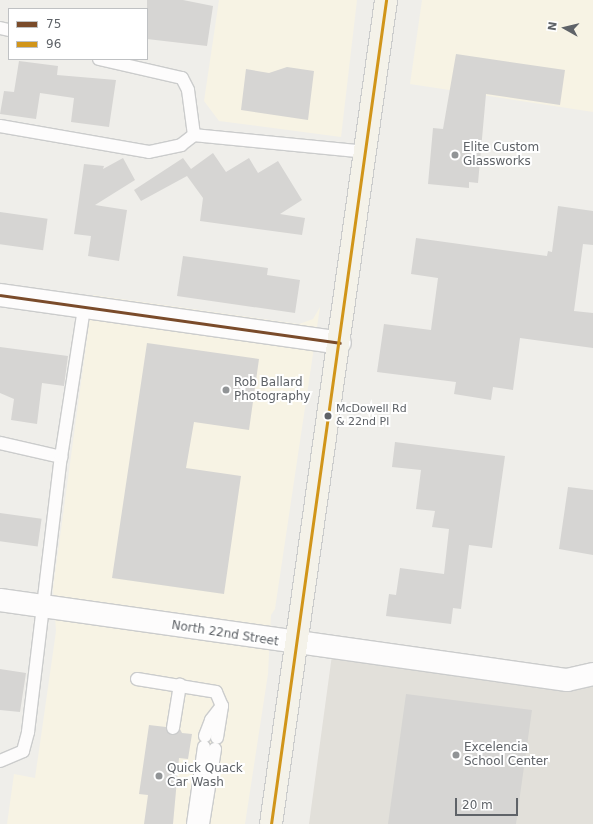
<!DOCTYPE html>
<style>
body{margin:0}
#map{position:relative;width:593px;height:824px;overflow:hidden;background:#efeeea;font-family:"DejaVu Sans",sans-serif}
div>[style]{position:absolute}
.commercial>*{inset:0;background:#f7f3e4}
.education>*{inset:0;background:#e2e0da}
.building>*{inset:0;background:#d6d5d3;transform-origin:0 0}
.roads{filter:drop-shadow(1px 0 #cbcccc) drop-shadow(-1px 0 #cbcccc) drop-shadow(0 1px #cbcccc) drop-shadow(0 -1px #cbcccc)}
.service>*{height:12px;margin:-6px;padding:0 6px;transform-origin:6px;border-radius:6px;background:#fdfcfc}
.minor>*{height:22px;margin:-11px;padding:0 11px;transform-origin:11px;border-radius:11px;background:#fdfcfc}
.primary>*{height:22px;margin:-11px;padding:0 11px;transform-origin:11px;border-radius:11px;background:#f4f2e9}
.bus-1>*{height:3px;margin:-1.5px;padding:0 1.5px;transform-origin:1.5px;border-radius:1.5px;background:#7a4b2a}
.bus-2>*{height:3px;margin:-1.5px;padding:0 1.5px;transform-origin:1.5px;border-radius:1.5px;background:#d1951a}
.dots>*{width:11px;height:11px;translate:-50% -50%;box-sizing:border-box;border:2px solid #fff;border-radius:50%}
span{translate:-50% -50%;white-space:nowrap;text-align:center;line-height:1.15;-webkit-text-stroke:4px #fff;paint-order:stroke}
.bus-label{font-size:11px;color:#5f6368}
.left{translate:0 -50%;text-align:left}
.poi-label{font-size:12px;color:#5f6368}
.street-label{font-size:12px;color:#5f6368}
.legend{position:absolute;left:8px;top:8px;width:140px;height:52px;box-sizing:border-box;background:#fff;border:1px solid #bfc1c3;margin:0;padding:5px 7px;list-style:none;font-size:12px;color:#5f6368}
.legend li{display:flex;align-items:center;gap:8px;height:20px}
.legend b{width:20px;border:1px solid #bfc1c3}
.north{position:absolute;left:545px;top:8px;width:40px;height:40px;-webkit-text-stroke:3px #fff;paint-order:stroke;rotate:278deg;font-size:11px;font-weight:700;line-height:16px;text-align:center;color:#5f6368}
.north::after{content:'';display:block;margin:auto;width:14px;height:18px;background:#5f6368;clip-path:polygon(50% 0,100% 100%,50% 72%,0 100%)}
.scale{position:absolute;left:455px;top:798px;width:63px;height:18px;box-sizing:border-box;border:2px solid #5f6368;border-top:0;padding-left:5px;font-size:12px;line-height:14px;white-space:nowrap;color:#5f6368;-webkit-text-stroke:3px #fff;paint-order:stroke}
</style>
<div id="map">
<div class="commercial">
<i style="clip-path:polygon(219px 0,357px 0,341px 137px,219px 121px,204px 101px)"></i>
<i style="clip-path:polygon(422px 0,593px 0,593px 112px,410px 84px)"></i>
<i style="clip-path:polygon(93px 295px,299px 324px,313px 319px,320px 307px,275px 609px,271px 615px,268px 674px,245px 824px,7px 824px,14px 774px,35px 778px,56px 631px,53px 588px)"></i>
</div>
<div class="education">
<i style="clip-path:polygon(332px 655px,593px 686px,593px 824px,309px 824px)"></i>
</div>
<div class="building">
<i style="clip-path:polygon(147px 0,183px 0,213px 6px,207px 46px,147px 39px)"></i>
<i style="clip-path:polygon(456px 54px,565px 70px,560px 105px,486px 94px,478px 183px,469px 182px,469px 188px,428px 184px,433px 128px,443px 129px)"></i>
<i style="clip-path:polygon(19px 61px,58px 66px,57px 75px,116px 80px,109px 127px,71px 122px,74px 98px,40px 93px,36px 119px,0 114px,4px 91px,14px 92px)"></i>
<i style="clip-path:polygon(287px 67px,314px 71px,308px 120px,241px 110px,246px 69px,269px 73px)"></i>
<i style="clip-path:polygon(213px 153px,226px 172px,249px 158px,258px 173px,278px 161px,302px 200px,280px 214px,305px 218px,302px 235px,200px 221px,203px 198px,187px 176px,141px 201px,134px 190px,183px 158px,191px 169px)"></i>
<i style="clip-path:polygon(123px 158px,135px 180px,95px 205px,127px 210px,119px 261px,88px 256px,91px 236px,74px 234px,84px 164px,104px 166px,103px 169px)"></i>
<i style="clip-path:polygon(558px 206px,593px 211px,593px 245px,583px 244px,574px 311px,593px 313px,593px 348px,520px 338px,513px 390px,493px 387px,491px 400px,454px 394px,456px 382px,377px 372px,384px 324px,431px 330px,438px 278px,411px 274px,416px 238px,547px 256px,548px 251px,552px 252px)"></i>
<i style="left:0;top:212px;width:48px;height:32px;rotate:8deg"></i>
<i style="clip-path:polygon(183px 256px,268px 268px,267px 275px,300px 280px,295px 313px,177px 296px)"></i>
<i style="clip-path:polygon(147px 343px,259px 359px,249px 430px,194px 422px,186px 468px,241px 476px,224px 594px,112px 578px)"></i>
<i style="clip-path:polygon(0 347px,68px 356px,64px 386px,42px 383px,37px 424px,11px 420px,14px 399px,0 393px)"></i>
<i style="clip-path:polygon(395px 442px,505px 456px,492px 548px,469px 545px,461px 609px,453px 608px,451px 624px,386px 616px,389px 594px,396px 595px,400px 568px,444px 574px,449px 529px,432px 527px,435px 511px,416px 509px,421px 470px,392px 467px)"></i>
<i style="clip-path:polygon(568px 487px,593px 490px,593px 555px,559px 549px)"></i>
<i style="left:0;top:513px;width:42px;height:28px;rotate:8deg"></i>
<i style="clip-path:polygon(0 669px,26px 673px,20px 712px,0 710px)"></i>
<i style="clip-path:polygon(406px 694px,532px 710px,516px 824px,388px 824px)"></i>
<i style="clip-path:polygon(149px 725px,166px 727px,171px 735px,180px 729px,182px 733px,192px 734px,188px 759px,179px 758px,173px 824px,144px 824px,148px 795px,139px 794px)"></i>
</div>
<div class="roads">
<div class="service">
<i style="left:0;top:28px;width:9px;rotate:13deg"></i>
<i style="left:99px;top:59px;width:85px;rotate:12.9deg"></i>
<i style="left:182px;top:78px;width:13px;rotate:63deg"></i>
<i style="left:188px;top:90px;width:45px;rotate:82.4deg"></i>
<i style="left:0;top:126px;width:151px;rotate:9.9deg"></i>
<i style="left:149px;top:152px;width:33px;rotate:-12deg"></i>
<i style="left:181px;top:145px;width:16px;rotate:-38deg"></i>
<i style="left:194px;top:135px;width:173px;rotate:5.6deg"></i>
<i style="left:0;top:443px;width:63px;rotate:12.9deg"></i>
<i style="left:137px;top:679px;width:80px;rotate:9.3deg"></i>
<i style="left:216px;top:692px;width:15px;rotate:67deg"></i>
<i style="left:222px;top:706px;width:32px;rotate:99deg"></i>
<i style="left:173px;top:728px;width:44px;rotate:-80.8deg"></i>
<i style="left:205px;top:736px;width:17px;rotate:-69deg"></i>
<i style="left:211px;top:720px;width:18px;rotate:-52deg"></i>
<i style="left:0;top:761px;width:25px;rotate:-23deg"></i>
<i style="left:23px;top:751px;width:20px;rotate:-75deg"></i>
<i style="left:28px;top:732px;width:277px;rotate:-83.2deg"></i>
<i style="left:61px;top:457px;width:151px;rotate:-81.2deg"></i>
<i style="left:193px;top:824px;width:78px;rotate:-81.9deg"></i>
<i style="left:203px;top:824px;width:76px;rotate:-80.9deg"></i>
</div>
<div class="minor">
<i style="left:0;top:295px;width:343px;rotate:8deg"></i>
<i style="left:0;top:600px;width:573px;rotate:8.03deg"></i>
<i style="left:567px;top:680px;width:27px;rotate:-13deg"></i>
</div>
<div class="primary">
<i style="left:271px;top:824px;width:832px;rotate:-82.05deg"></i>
</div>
</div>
<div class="bus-1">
<i style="left:0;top:295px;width:343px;rotate:8deg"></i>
</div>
<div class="bus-2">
<i style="left:271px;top:824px;width:832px;rotate:-82.05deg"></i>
</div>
<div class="dots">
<i style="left:455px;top:155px;background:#919496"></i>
<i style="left:226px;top:390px;background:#919496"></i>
<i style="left:328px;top:416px;background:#5f6368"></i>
<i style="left:456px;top:755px;background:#919496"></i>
<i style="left:159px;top:776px;background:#919496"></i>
</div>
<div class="bus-label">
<span class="left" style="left:336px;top:416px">McDowell Rd<br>&amp; 22nd Pl</span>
</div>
<div class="poi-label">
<span class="left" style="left:463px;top:155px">Elite Custom<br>Glassworks</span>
<span class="left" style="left:234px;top:390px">Rob Ballard<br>Photography</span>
<span class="left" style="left:464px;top:755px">Excelencia<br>School Center</span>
<span class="left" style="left:167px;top:776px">Quick Quack<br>Car Wash</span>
</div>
<div class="street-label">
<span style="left:225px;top:634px;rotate:9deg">North 22nd Street</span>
</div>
<ul class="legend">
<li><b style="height:5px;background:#7a4b2a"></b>75</li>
<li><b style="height:5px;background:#d1951a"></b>96</li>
</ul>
<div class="north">N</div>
<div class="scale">20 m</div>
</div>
